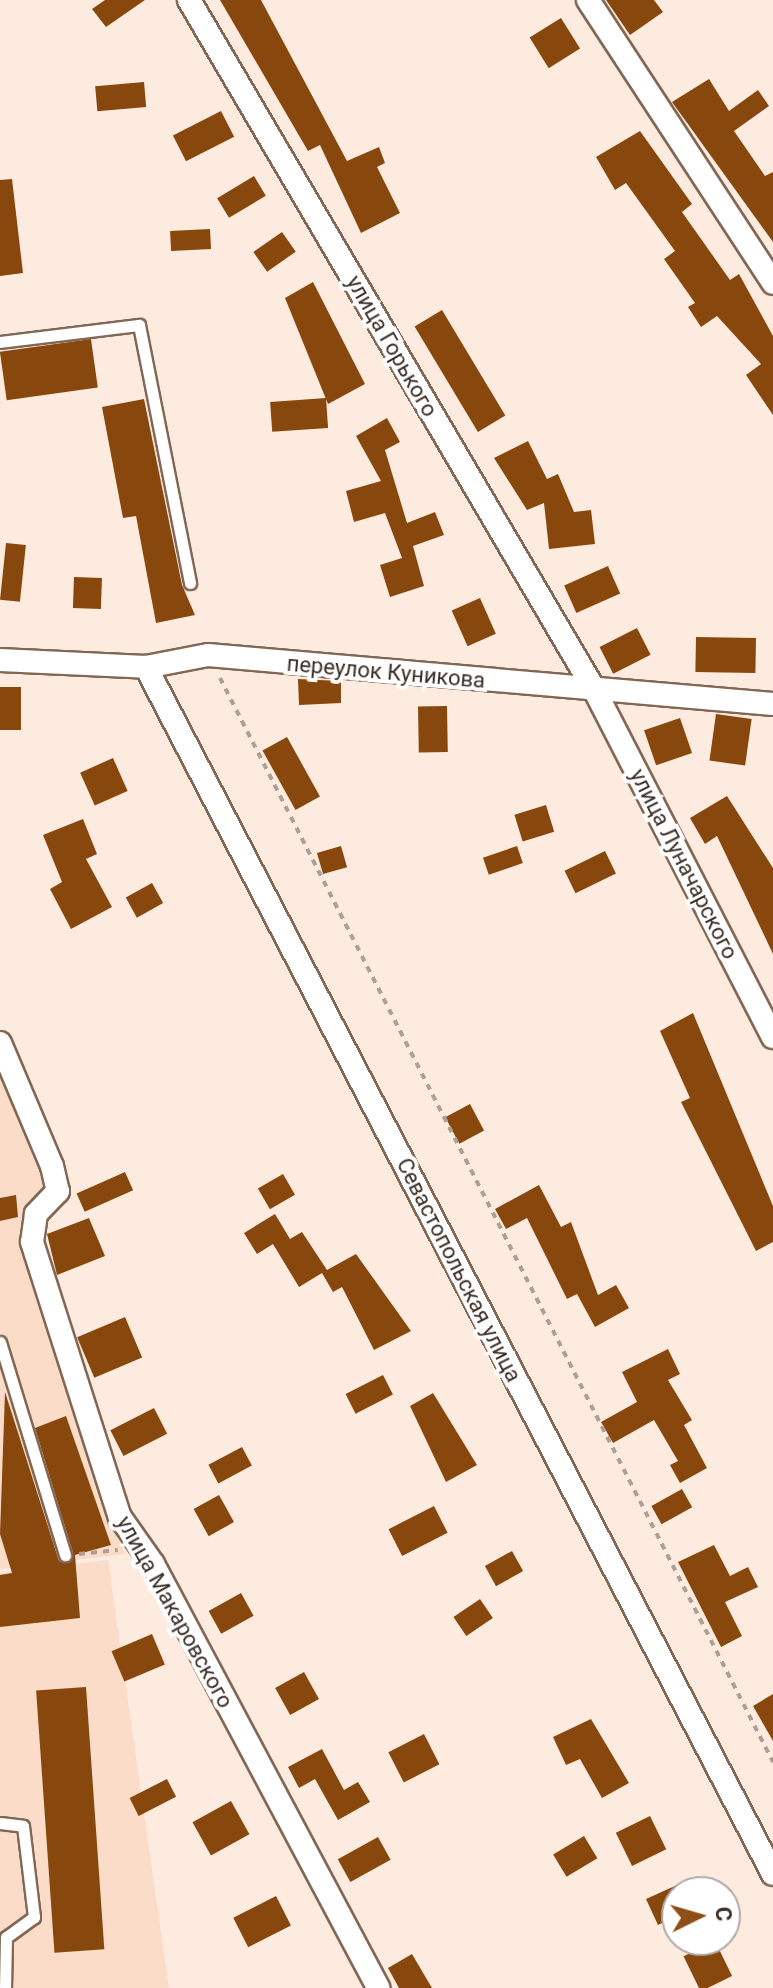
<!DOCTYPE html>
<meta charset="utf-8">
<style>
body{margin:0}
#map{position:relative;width:773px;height:1988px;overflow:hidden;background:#feebdf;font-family:Roboto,sans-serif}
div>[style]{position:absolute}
.built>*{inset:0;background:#fadcc8}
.building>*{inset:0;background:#88470c;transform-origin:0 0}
.path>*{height:4px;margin-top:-2px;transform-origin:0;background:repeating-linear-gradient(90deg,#af9e94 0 6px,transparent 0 12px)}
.roads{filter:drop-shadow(2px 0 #826755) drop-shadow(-2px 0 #826755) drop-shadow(0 2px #826755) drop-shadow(0 -2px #826755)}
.service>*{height:11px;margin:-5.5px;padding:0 5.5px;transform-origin:5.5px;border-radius:5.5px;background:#fff}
.minor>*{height:22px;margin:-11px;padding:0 11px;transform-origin:11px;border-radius:11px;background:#fff}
span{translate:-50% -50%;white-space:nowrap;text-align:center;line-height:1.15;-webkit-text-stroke:8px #fff;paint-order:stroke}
.street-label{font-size:22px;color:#392d25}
.north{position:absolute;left:661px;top:1876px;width:80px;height:80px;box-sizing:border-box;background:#fff;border:2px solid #b0aba8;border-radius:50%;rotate:85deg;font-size:22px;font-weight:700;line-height:32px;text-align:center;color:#392d25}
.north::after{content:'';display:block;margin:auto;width:28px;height:36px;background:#8f4e18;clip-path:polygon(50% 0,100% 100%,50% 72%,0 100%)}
</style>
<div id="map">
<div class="built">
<i style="clip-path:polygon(0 1063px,43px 1169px,46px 1190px,26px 1243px,125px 1554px,0 1569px)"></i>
<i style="clip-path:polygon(108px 1560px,169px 1988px,0 1988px,0 1573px)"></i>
</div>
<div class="building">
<i style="clip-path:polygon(105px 0,145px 0,106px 27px,92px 9px)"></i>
<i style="clip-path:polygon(220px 0,261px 0,347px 161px,379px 147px,385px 163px,377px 167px,400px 213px,361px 233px,320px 145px,308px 151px)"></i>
<i style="clip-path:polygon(606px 0,654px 0,663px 12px,630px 35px)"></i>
<i style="left:561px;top:18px;width:36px;height:37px;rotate:58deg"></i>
<i style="clip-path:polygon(709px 79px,729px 111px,758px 90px,769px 106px,734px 131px,765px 176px,773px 172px,773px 242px,672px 102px)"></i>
<i style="left:144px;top:82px;width:25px;height:49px;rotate:85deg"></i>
<i style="left:221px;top:111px;width:29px;height:54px;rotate:63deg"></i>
<i style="clip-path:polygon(640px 131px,692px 204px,682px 212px,730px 280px,739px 274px,773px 336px,773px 415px,746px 375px,761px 364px,717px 316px,701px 327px,688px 307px,695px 303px,664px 259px,675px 251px,626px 183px,615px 190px,596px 157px)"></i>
<i style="left:254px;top:176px;width:23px;height:43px;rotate:59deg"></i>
<i style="clip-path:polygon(12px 179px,23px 273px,0 276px,0 180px)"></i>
<i style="left:210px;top:229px;width:20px;height:40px;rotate:87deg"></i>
<i style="left:282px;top:232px;width:24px;height:35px;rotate:55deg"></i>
<i style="clip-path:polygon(313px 282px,365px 384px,328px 404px,285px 298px)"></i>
<i style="left:442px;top:310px;width:123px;height:32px;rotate:59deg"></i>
<i style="left:91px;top:339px;width:49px;height:92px;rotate:82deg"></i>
<i style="left:326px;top:398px;width:30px;height:56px;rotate:86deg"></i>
<i style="clip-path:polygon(144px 399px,182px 585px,195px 615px,156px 623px,136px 516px,123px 518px,102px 407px)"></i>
<i style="clip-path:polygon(387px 418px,400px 442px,385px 450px,407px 523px,435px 512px,444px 535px,413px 546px,424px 586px,390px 597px,380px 565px,402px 558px,385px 513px,354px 522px,346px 491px,381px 481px,356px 436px)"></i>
<i style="clip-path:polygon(528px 441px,547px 479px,558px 474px,574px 512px,591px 510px,595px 544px,549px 549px,544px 503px,527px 510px,494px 458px)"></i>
<i style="left:6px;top:543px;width:20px;height:57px;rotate:6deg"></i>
<i style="left:608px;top:566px;width:30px;height:48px;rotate:66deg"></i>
<i style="left:74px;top:577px;width:28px;height:31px;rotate:2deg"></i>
<i style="left:480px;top:598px;width:39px;height:31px;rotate:66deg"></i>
<i style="left:637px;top:628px;width:30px;height:42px;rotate:63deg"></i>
<i style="left:696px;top:637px;width:60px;height:35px;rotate:1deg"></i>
<i style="clip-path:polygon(298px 679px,341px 681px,341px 703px,299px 705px)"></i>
<i style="left:0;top:687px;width:21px;height:43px"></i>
<i style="left:447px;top:706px;width:46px;height:29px;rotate:89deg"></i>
<i style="left:716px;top:714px;width:36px;height:47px;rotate:8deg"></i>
<i style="left:680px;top:718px;width:37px;height:38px;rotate:71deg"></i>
<i style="left:287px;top:737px;width:68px;height:28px;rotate:61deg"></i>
<i style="left:113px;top:758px;width:36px;height:36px;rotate:66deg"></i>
<i style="clip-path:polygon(727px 796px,773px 868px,773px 954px,717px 836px,705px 844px,690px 818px)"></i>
<i style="left:546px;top:805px;width:28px;height:33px;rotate:73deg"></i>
<i style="clip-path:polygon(83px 819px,97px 854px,86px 859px,112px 907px,71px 929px,50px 889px,62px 882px,43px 835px)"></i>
<i style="left:341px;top:846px;width:22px;height:25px;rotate:74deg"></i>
<i style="left:517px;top:846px;width:18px;height:36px;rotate:71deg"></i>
<i style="left:605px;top:851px;width:25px;height:45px;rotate:64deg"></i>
<i style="left:152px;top:883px;width:23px;height:30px;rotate:61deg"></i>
<i style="clip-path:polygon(693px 1013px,773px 1206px,773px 1242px,756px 1251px,681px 1102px,690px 1098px,660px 1031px)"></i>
<i style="left:470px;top:1104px;width:30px;height:28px;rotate:62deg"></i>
<i style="left:125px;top:1172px;width:20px;height:53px;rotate:66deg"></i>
<i style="left:283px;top:1174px;width:24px;height:29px;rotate:60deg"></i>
<i style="clip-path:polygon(539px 1185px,561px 1227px,571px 1222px,598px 1295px,616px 1285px,629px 1308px,595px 1327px,577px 1294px,567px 1299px,527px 1218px,506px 1229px,495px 1209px)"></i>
<i style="clip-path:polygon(16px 1195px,18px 1217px,0 1221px,0 1198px)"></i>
<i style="clip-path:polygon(275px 1214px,290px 1239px,302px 1232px,327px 1270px,356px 1254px,411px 1331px,374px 1350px,342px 1287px,333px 1292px,322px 1273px,299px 1287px,273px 1244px,257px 1254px,244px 1233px)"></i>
<i style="clip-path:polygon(89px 1218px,105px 1256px,57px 1275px,47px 1234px)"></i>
<i style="left:125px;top:1317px;width:44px;height:52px;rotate:67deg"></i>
<i style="clip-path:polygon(668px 1349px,680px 1374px,668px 1380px,692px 1420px,684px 1425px,707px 1468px,680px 1483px,670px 1465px,678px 1461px,654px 1420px,613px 1443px,601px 1422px,637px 1402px,622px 1372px)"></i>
<i style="left:383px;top:1375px;width:22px;height:42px;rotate:63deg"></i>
<i style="clip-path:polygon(5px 1392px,59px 1561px,68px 1563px,73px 1553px,35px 1428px,66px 1416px,111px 1545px,75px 1555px,80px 1618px,0 1627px,0 1575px,12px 1573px,0 1534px)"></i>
<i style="clip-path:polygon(433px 1393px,477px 1465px,446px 1482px,410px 1406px)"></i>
<i style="left:154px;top:1408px;width:29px;height:49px;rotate:63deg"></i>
<i style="left:242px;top:1447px;width:21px;height:38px;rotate:62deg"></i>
<i style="left:682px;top:1489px;width:21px;height:35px;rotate:61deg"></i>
<i style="left:219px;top:1495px;width:31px;height:29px;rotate:61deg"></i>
<i style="left:434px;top:1506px;width:30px;height:51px;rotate:63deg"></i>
<i style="clip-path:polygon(714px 1545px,730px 1576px,748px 1567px,758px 1587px,725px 1602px,742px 1636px,721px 1647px,678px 1562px)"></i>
<i style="left:512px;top:1551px;width:23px;height:31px;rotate:61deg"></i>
<i style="left:241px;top:1593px;width:26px;height:37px;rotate:61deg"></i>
<i style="left:480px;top:1599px;width:23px;height:32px;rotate:56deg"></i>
<i style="left:152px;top:1634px;width:33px;height:44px;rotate:67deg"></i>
<i style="left:304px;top:1672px;width:31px;height:33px;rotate:61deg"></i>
<i style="left:86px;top:1687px;width:263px;height:50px;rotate:86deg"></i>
<i style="clip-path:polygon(773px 1694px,773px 1741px,753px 1706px)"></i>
<i style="clip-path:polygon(591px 1719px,629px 1783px,602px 1798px,580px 1759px,566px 1765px,553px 1737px)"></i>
<i style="left:424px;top:1734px;width:34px;height:40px;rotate:63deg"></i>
<i style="clip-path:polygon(322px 1749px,344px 1790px,358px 1782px,370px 1802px,338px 1820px,315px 1779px,299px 1788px,288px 1767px)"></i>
<i style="left:167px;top:1779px;width:20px;height:42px;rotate:63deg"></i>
<i style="left:231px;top:1801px;width:38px;height:44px;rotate:61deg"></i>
<i style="left:650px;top:1816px;width:37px;height:38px;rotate:64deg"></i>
<i style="left:584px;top:1836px;width:26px;height:36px;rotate:59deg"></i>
<i style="left:378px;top:1837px;width:26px;height:46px;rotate:61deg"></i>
<i style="clip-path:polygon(677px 1885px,677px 1916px,658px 1925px,646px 1899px)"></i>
<i style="left:276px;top:1896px;width:33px;height:48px;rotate:63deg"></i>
<i style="left:715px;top:1941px;width:39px;height:35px;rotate:64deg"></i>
<i style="clip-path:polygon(412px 1954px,432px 1988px,399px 1988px,388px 1968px)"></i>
</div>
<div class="path">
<i style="left:220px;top:678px;width:1217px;rotate:62.97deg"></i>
<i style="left:79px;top:1554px;width:39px;rotate:-6deg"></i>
</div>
<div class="roads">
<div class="service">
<i style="left:0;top:342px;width:140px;rotate:-7deg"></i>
<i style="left:139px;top:325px;width:263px;rotate:78.8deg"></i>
<i style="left:0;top:1342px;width:223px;rotate:73deg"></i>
<i style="left:0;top:1823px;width:23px;rotate:7deg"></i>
<i style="left:23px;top:1826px;width:92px;rotate:83.1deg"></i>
<i style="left:34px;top:1917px;width:34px;rotate:144deg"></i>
<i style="left:6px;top:1937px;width:51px;rotate:91.1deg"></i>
</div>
<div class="minor">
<i style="left:189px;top:0;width:801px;rotate:59.56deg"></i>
<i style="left:595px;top:691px;width:389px;rotate:62.8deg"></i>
<i style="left:588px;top:0;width:338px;rotate:56.8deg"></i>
<i style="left:0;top:660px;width:146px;rotate:2.7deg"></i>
<i style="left:146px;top:667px;width:63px;rotate:-11deg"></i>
<i style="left:208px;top:655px;width:567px;rotate:4.96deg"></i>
<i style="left:146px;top:667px;width:1360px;rotate:62.55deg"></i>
<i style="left:0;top:1043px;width:134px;rotate:67.1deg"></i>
<i style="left:52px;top:1166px;width:26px;rotate:77deg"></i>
<i style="left:58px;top:1191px;width:32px;rotate:134deg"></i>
<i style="left:36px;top:1214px;width:28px;rotate:98deg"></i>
<i style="left:32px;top:1242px;width:289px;rotate:72.3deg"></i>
<i style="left:120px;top:1517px;width:57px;rotate:54.9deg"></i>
<i style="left:153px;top:1564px;width:480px;rotate:62deg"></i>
</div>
</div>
<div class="street-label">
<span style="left:392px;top:346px;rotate:60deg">улица Горького</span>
<span style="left:386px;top:672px;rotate:5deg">переулок Куникова</span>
<span style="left:684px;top:864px;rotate:63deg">улица Луначарского</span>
<span style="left:459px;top:1270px;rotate:63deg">Севастопольская улица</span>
<span style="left:175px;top:1612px;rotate:61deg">улица Макаровского</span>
</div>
<div class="north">С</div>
</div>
